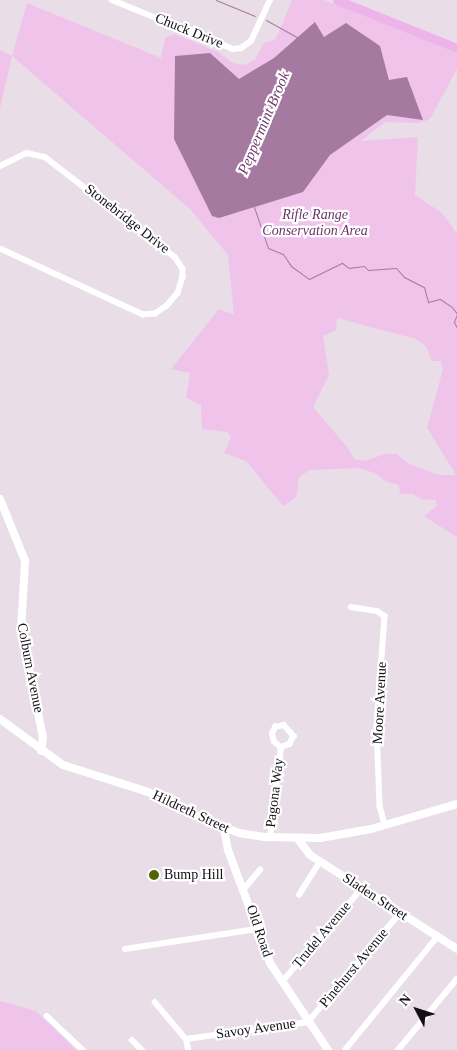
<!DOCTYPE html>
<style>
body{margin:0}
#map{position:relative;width:457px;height:1050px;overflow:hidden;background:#e9dde8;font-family:Georgia,serif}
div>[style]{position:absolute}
.green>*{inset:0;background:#f0c3eb}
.water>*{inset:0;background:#a57aa1}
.stream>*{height:1px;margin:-0.5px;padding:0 0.5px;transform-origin:0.5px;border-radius:0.5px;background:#a57aa1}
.street>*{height:5.5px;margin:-2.75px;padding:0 2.75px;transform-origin:2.75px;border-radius:2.75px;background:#fff}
.secondary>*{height:8px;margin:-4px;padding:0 4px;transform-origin:4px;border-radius:4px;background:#fff}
.primary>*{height:9px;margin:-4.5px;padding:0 4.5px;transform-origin:4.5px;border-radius:4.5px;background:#eeb3e9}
.dots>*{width:14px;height:14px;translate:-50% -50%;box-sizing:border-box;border:2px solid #fff;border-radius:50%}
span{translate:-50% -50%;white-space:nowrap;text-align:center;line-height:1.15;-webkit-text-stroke:4.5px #fff;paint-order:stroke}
.street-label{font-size:14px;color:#130f13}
.park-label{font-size:14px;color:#6b3467;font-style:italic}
.poi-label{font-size:14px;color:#130f13}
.left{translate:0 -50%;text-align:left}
.water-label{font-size:15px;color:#723a6e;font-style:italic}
.north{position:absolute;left:392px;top:985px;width:50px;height:50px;-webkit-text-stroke:4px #fff;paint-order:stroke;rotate:310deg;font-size:14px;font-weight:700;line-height:20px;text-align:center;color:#130f13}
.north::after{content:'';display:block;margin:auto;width:18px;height:22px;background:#130f13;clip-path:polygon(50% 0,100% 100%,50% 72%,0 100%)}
</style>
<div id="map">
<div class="green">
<i style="clip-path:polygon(evenodd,292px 0,324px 0,457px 53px,457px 69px,430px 119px,419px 123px,385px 122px,361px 141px,418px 137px,415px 195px,442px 213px,457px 234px,457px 537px,424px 516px,437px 506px,435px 500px,421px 499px,413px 494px,400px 494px,399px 485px,387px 482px,375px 473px,358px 468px,310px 470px,299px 477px,296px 497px,283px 506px,246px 461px,224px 453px,231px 437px,227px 432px,202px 429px,201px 405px,186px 398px,190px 373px,171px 369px,219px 309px,234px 315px,228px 255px,190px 209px,12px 56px,0 108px,0 50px,12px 56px,27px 3px,161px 58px,165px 38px,175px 34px,218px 52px,233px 63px,245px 65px,255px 59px,264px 43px,274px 40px,278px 34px,292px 0,337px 318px,416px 339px,426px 346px,432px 361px,441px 361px,443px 369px,427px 428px,456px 475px,439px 475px,409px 464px,396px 454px,385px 454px,365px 461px,354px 459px,348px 448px,313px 407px,329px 375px,323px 336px,336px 330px,337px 318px)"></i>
<i style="clip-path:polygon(0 1001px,36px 1011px,76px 1050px,0 1050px)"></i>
</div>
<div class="water">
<i style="clip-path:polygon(315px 22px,324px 37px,346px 23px,380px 46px,389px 80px,407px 77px,423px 120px,387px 115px,330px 155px,303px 192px,219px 218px,212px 216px,174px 139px,175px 56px,210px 53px,239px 79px,274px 58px)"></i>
</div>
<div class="stream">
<i style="left:216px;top:0;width:42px;rotate:22.3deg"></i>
<i style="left:266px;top:20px;width:37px;rotate:29deg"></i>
<i style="left:254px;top:207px;width:43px;rotate:71.1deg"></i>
<i style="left:268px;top:248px;width:16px;rotate:22deg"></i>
<i style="left:283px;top:254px;width:14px;rotate:56deg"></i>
<i style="left:291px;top:266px;width:22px;rotate:36deg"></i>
<i style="left:309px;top:279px;width:37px;rotate:-26deg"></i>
<i style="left:342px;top:263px;width:9px;rotate:36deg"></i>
<i style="left:349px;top:268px;width:15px;rotate:-8deg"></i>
<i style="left:364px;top:266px;width:6px;rotate:45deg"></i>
<i style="left:368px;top:270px;width:28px;rotate:-4deg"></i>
<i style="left:396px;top:268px;width:12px;rotate:48deg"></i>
<i style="left:404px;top:277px;width:22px;rotate:27deg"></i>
<i style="left:424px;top:287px;width:16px;rotate:75deg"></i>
<i style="left:428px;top:302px;width:12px;rotate:-14deg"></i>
<i style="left:440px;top:299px;width:14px;rotate:34deg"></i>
<i style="left:452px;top:307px;width:9px;rotate:54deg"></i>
<i style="left:457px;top:314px;width:9px;rotate:111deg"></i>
<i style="left:454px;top:322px;width:7px;rotate:63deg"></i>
</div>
<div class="street">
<i style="left:112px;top:0;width:131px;rotate:22deg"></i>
<i style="left:233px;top:49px;width:8px;rotate:-7deg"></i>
<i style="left:241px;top:48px;width:12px;rotate:-35deg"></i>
<i style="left:251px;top:41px;width:45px;rotate:-65.1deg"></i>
<i style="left:0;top:166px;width:30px;rotate:-26deg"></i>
<i style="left:27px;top:153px;width:18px;rotate:13deg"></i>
<i style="left:45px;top:157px;width:164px;rotate:37.6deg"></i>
<i style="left:175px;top:257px;width:14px;rotate:56deg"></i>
<i style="left:183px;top:269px;width:8px;rotate:90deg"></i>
<i style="left:183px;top:277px;width:17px;rotate:107deg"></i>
<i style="left:178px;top:293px;width:17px;rotate:130deg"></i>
<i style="left:167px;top:306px;width:14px;rotate:146deg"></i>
<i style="left:155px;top:314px;width:12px;rotate:175deg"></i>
<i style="left:143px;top:315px;width:157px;rotate:-155.2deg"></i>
<i style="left:351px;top:607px;width:26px;rotate:9deg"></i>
<i style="left:377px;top:611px;width:9px;rotate:32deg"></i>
<i style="left:385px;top:616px;width:111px;rotate:94.1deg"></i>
<i style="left:377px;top:727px;width:79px;rotate:87.8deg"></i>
<i style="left:380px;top:806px;width:20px;rotate:75deg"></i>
<i style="left:270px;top:837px;width:90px;rotate:-83deg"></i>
<i style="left:281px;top:748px;width:9px;rotate:-139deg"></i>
<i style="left:274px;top:742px;width:8px;rotate:-104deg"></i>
<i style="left:272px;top:734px;width:8px;rotate:-67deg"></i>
<i style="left:275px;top:727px;width:9px;rotate:-13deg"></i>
<i style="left:284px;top:725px;width:15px;rotate:48deg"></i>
<i style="left:294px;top:736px;width:9px;rotate:117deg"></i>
<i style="left:290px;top:744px;width:10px;rotate:156deg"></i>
<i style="left:244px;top:889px;width:25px;rotate:-50deg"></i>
<i style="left:299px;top:895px;width:40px;rotate:-58deg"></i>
<i style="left:125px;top:949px;width:134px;rotate:-8.6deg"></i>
<i style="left:282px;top:982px;width:123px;rotate:-49.6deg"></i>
<i style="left:155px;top:1002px;width:48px;rotate:50deg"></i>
<i style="left:47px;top:1016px;width:50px;rotate:43.4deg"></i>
<i style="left:132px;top:1040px;width:14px;rotate:45deg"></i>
<i style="left:188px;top:1050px;width:11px;rotate:-100deg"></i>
<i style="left:186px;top:1039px;width:123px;rotate:-7.9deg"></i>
<i style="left:308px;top:1022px;width:143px;rotate:-49.8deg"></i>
<i style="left:345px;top:1050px;width:146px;rotate:-50.8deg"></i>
<i style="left:398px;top:1050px;width:92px;rotate:-50.3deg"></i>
</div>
<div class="secondary">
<i style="left:0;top:499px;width:67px;rotate:68deg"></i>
<i style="left:25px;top:561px;width:70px;rotate:93.3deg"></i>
<i style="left:21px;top:631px;width:108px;rotate:78.3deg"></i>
<i style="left:43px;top:737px;width:14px;rotate:98deg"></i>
<i style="left:0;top:719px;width:78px;rotate:36.1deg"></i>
<i style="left:63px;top:765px;width:89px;rotate:17.6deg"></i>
<i style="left:148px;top:792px;width:61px;rotate:26.1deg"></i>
<i style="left:203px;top:819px;width:39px;rotate:21deg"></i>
<i style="left:239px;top:833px;width:26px;rotate:9deg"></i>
<i style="left:265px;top:837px;width:55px;rotate:1deg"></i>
<i style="left:320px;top:838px;width:52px;rotate:-10deg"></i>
<i style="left:371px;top:829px;width:90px;rotate:-16.2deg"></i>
<i style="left:224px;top:828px;width:22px;rotate:80deg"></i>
<i style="left:228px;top:850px;width:121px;rotate:69.6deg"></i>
<i style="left:270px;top:963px;width:105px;rotate:56.3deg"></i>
<i style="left:298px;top:839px;width:20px;rotate:53deg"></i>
<i style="left:310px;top:855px;width:174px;rotate:32.6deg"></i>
</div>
<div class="primary">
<i style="left:337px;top:0;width:129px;rotate:21.8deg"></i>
</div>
<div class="dots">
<i style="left:154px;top:875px;background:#546307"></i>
</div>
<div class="street-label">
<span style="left:189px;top:31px;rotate:22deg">Chuck Drive</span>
<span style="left:127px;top:219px;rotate:38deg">Stonebridge Drive</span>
<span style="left:30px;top:668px;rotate:79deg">Colburn Avenue</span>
<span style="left:380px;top:703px;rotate:-87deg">Moore Avenue</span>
<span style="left:275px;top:793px;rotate:-83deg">Pagona Way</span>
<span style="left:191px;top:812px;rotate:25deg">Hildreth Street</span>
<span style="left:375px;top:897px;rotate:33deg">Sladen Street</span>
<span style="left:259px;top:931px;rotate:71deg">Old Road</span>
<span style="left:322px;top:935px;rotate:-50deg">Trudel Avenue</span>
<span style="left:354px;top:968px;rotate:-50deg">Pinehurst Avenue</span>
<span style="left:256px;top:1029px;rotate:-8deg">Savoy Avenue</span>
</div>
<div class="park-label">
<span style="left:315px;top:223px">Rifle Range<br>Conservation Area</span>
</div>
<div class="poi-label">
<span class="left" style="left:164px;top:875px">Bump Hill</span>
</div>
<div class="water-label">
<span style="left:264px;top:123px;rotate:-67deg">Peppermint Brook</span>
</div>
<div class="north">N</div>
</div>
